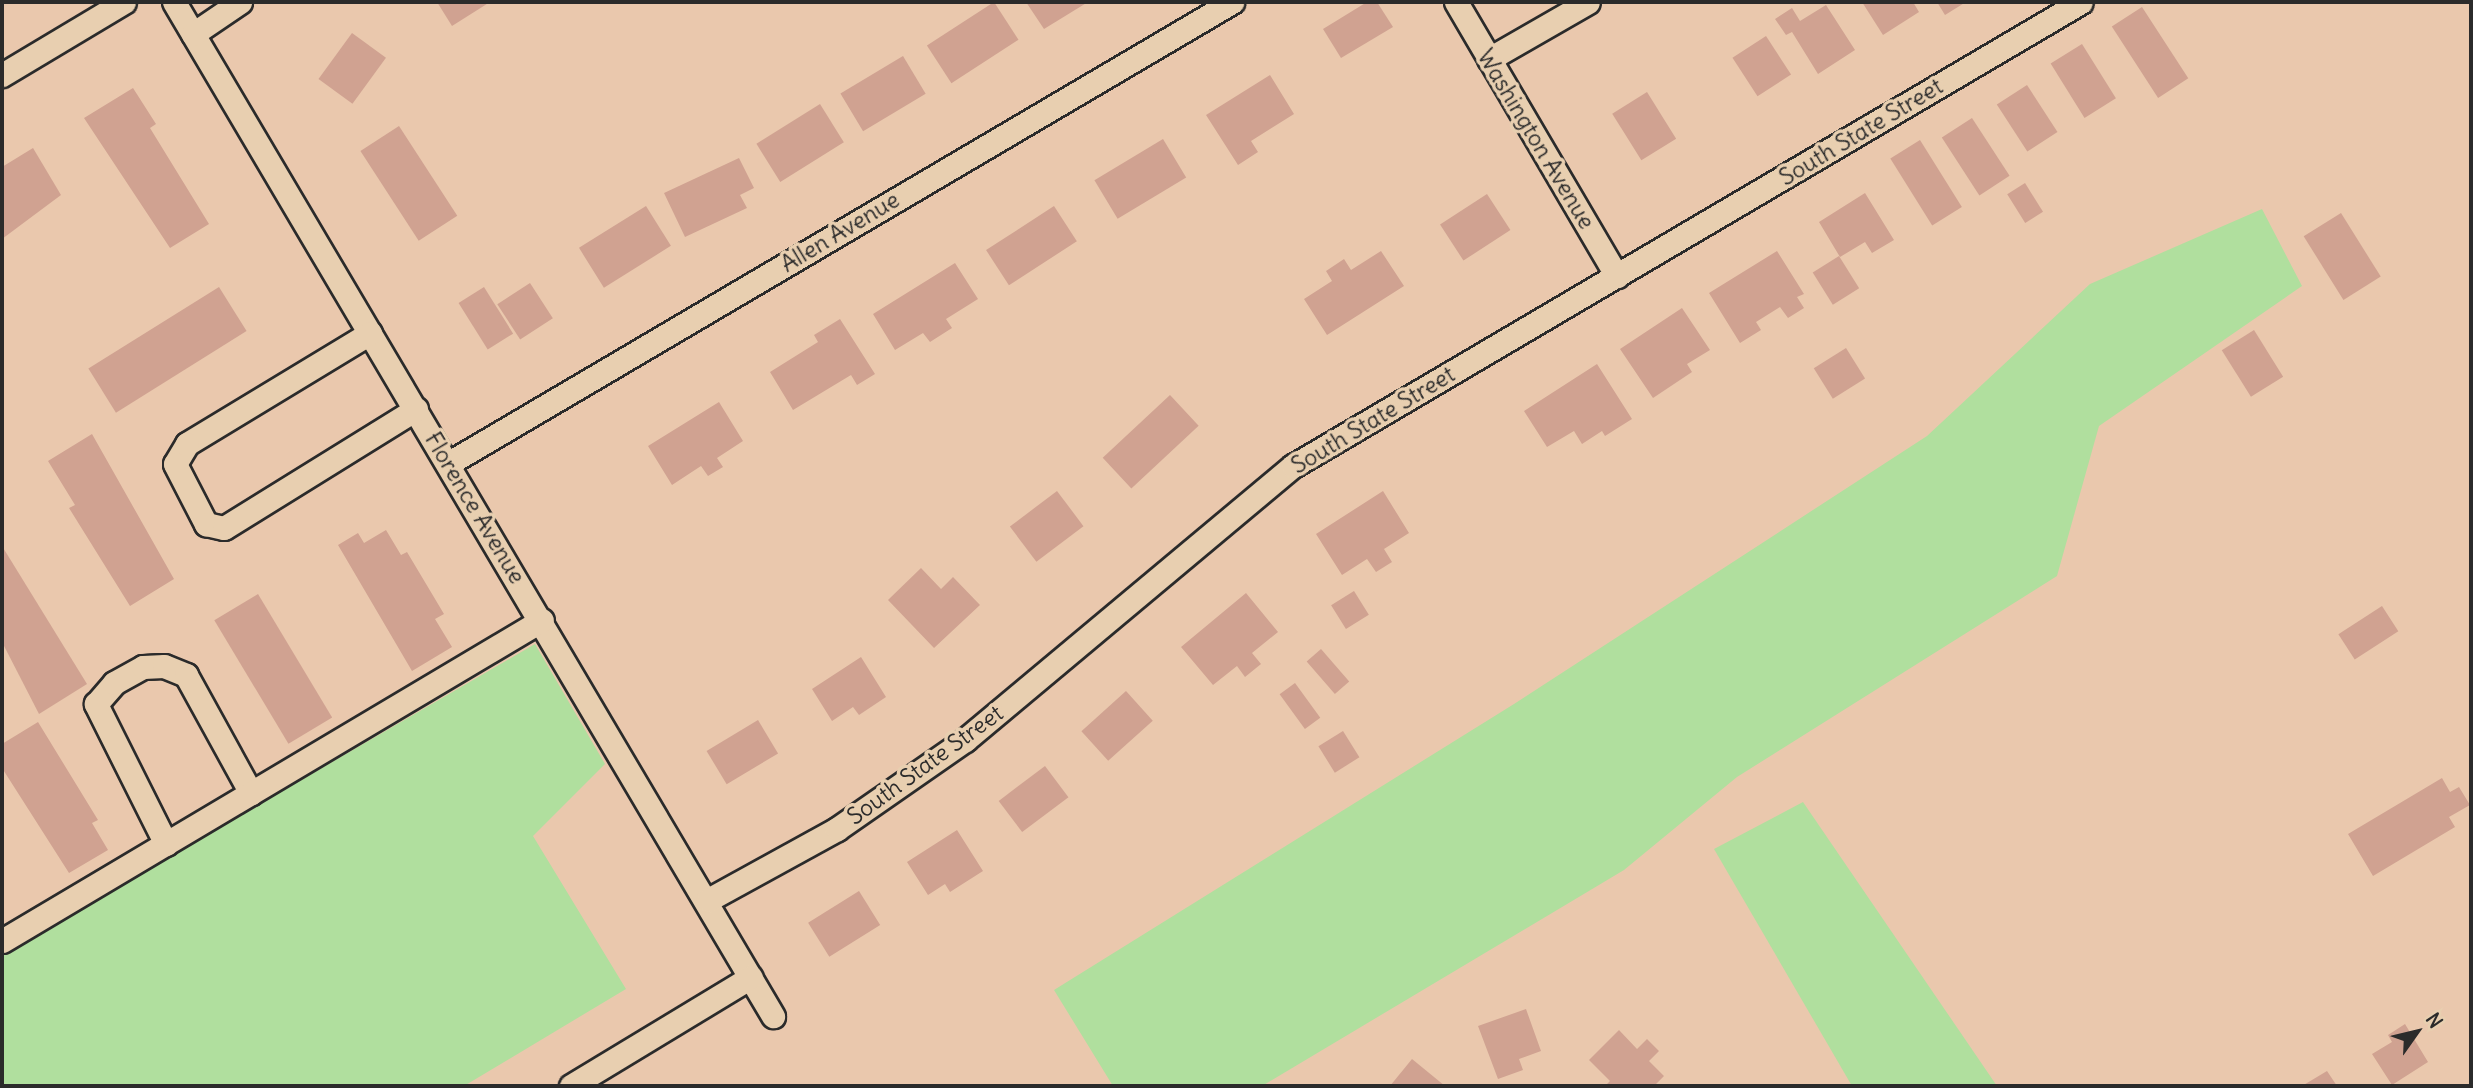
<!DOCTYPE html>
<style>
body{margin:0}
#map{position:relative;width:2473px;height:1088px;overflow:hidden;background:#eac8ad;font-family:Delius,sans-serif}
div>[style]{position:absolute}
.green>*{inset:0;background:#b0df9e}
.building>*{inset:0;background:#d0a291;transform-origin:0 0}
.roads{filter:drop-shadow(2px 0 #2b2b2b) drop-shadow(-2px 0 #2b2b2b) drop-shadow(0 2px #2b2b2b) drop-shadow(0 -2px #2b2b2b)}
.street>*{height:23px;margin:-11.5px;padding:0 11.5px;transform-origin:11.5px;border-radius:11.5px;background:#e8cfb0}
span{translate:-50% -50%;white-space:nowrap;text-align:center;line-height:1.15;-webkit-text-stroke:7px #e8cfb0;paint-order:stroke}
.street-label{font-size:23px;color:#2b2b2b}
.frame{position:absolute;inset:0;border:4px solid #2b2b2b;pointer-events:none}
.north{position:absolute;left:2382px;top:997px;width:70px;height:70px;-webkit-text-stroke:5px #e8cfb0;paint-order:stroke;rotate:56deg;font-size:19px;font-weight:700;line-height:28px;text-align:center;color:#2b2b2b}
.north::after{content:'';display:block;margin:auto;width:24px;height:32px;background:#2b2b2b;clip-path:polygon(50% 0,100% 100%,50% 72%,0 100%)}
</style>
<div id="map">
<div class="green">
<i style="clip-path:polygon(2262px 209px,2302px 286px,2099px 426px,2057px 576px,1737px 777px,1624px 870px,1262px 1086px,1113px 1086px,1054px 990px,1514px 704px,1927px 436px,2090px 284px)"></i>
<i style="clip-path:polygon(535px 644px,605px 764px,533px 836px,626px 989px,464px 1086px,2px 1086px,2px 954px)"></i>
<i style="clip-path:polygon(1803px 802px,1997px 1086px,1852px 1086px,1714px 849px)"></i>
</div>
<div class="building">
<i style="clip-path:polygon(437px 2px,490px 2px,452px 26px)"></i>
<i style="left:994px;top:2px;width:45px;height:80px;rotate:57deg"></i>
<i style="clip-path:polygon(1026px 2px,1088px 2px,1044px 29px)"></i>
<i style="clip-path:polygon(1367px 2px,1377px 2px,1393px 27px,1341px 58px,1323px 29px)"></i>
<i style="clip-path:polygon(1862px 2px,1913px 2px,1919px 12px,1883px 35px)"></i>
<i style="clip-path:polygon(1937px 2px,1966px 2px,1945px 15px)"></i>
<i style="clip-path:polygon(1826px 5px,1855px 50px,1818px 74px,1792px 32px,1786px 35px,1775px 19px,1792px 8px,1800px 21px)"></i>
<i style="left:2142px;top:7px;width:85px;height:36px;rotate:57deg"></i>
<i style="left:352px;top:33px;width:42px;height:57px;rotate:36deg"></i>
<i style="left:1766px;top:36px;width:46px;height:40px;rotate:57deg"></i>
<i style="left:2082px;top:44px;width:64px;height:37px;rotate:58deg"></i>
<i style="left:903px;top:56px;width:44px;height:73px;rotate:59deg"></i>
<i style="clip-path:polygon(1270px 75px,1294px 114px,1251px 141px,1258px 152px,1238px 165px,1206px 115px)"></i>
<i style="left:2027px;top:85px;width:56px;height:36px;rotate:57deg"></i>
<i style="clip-path:polygon(133px 88px,156px 124px,150px 128px,209px 224px,170px 248px,84px 118px)"></i>
<i style="left:1647px;top:92px;width:55px;height:41px;rotate:58deg"></i>
<i style="left:820px;top:104px;width:45px;height:75px;rotate:58deg"></i>
<i style="left:1972px;top:118px;width:69px;height:36px;rotate:57deg"></i>
<i style="left:399px;top:126px;width:107px;height:46px;rotate:57deg"></i>
<i style="left:1163px;top:139px;width:45px;height:80px;rotate:59deg"></i>
<i style="left:1920px;top:140px;width:79px;height:35px;rotate:58deg"></i>
<i style="clip-path:polygon(33px 148px,61px 195px,2px 239px,2px 167px)"></i>
<i style="clip-path:polygon(739px 158px,754px 188px,740px 195px,747px 208px,685px 237px,664px 193px)"></i>
<i style="left:2025px;top:183px;width:34px;height:21px;rotate:58deg"></i>
<i style="clip-path:polygon(1865px 193px,1894px 240px,1872px 253px,1865px 242px,1840px 257px,1819px 222px)"></i>
<i style="left:1487px;top:194px;width:43px;height:56px;rotate:57deg"></i>
<i style="left:646px;top:206px;width:47px;height:79px;rotate:58deg"></i>
<i style="left:1054px;top:206px;width:42px;height:81px;rotate:57deg"></i>
<i style="left:2341px;top:213px;width:75px;height:44px;rotate:58deg"></i>
<i style="clip-path:polygon(1381px 251px,1404px 286px,1327px 335px,1304px 299px,1332px 281px,1326px 271px,1344px 259px,1351px 270px)"></i>
<i style="clip-path:polygon(1777px 251px,1804px 294px,1797px 297px,1804px 308px,1788px 318px,1780px 307px,1756px 322px,1761px 330px,1740px 343px,1709px 293px)"></i>
<i style="left:1839px;top:256px;width:38px;height:31px;rotate:58deg"></i>
<i style="clip-path:polygon(955px 263px,978px 299px,946px 319px,952px 328px,930px 342px,923px 333px,895px 350px,873px 314px)"></i>
<i style="left:530px;top:283px;width:42px;height:39px;rotate:57deg"></i>
<i style="left:219px;top:287px;width:52px;height:154px;rotate:58deg"></i>
<i style="left:484px;top:287px;width:55px;height:30px;rotate:58deg"></i>
<i style="clip-path:polygon(1682px 308px,1710px 350px,1687px 364px,1692px 372px,1653px 398px,1620px 349px)"></i>
<i style="clip-path:polygon(840px 319px,875px 374px,857px 385px,851px 375px,793px 410px,770px 372px,818px 342px,814px 335px)"></i>
<i style="left:2254px;top:330px;width:55px;height:38px;rotate:58deg"></i>
<i style="left:1846px;top:348px;width:36px;height:38px;rotate:58deg"></i>
<i style="clip-path:polygon(1597px 364px,1632px 419px,1605px 436px,1602px 431px,1582px 444px,1574px 431px,1547px 447px,1524px 411px)"></i>
<i style="left:1170px;top:395px;width:42px;height:92px;rotate:47deg"></i>
<i style="clip-path:polygon(719px 402px,743px 441px,717px 458px,723px 467px,708px 476px,701px 466px,672px 485px,648px 446px)"></i>
<i style="clip-path:polygon(92px 434px,174px 579px,130px 606px,69px 508px,75px 505px,48px 461px)"></i>
<i style="left:1057px;top:491px;width:44px;height:59px;rotate:53deg"></i>
<i style="clip-path:polygon(1383px 491px,1409px 533px,1384px 549px,1392px 562px,1376px 572px,1367px 559px,1342px 575px,1316px 534px)"></i>
<i style="clip-path:polygon(386px 530px,401px 555px,407px 552px,444px 614px,435px 619px,452px 647px,412px 671px,338px 545px,358px 533px,364px 543px)"></i>
<i style="clip-path:polygon(2px 546px,87px 684px,39px 714px,2px 642px)"></i>
<i style="clip-path:polygon(921px 568px,941px 589px,953px 577px,980px 605px,934px 648px,888px 600px)"></i>
<i style="left:1354px;top:591px;width:28px;height:27px;rotate:58deg"></i>
<i style="clip-path:polygon(1246px 593px,1278px 632px,1252px 653px,1261px 664px,1245px 677px,1237px 666px,1213px 685px,1181px 647px)"></i>
<i style="left:258px;top:594px;width:144px;height:51px;rotate:59deg"></i>
<i style="left:2382px;top:606px;width:30px;height:52px;rotate:57deg"></i>
<i style="left:1321px;top:649px;width:43px;height:19px;rotate:49deg"></i>
<i style="clip-path:polygon(861px 657px,886px 697px,859px 715px,853px 707px,832px 721px,812px 689px)"></i>
<i style="left:1295px;top:683px;width:43px;height:19px;rotate:54deg"></i>
<i style="left:1126px;top:691px;width:40px;height:60px;rotate:48deg"></i>
<i style="left:758px;top:720px;width:39px;height:60px;rotate:59deg"></i>
<i style="clip-path:polygon(38px 722px,98px 820px,92px 823px,108px 850px,69px 873px,2px 768px,2px 744px)"></i>
<i style="left:1343px;top:731px;width:31px;height:29px;rotate:58deg"></i>
<i style="left:1045px;top:766px;width:39px;height:58px;rotate:53deg"></i>
<i style="clip-path:polygon(2442px 778px,2450px 792px,2459px 787px,2470px 805px,2449px 817px,2455px 827px,2373px 876px,2348px 834px)"></i>
<i style="clip-path:polygon(957px 830px,983px 871px,950px 892px,945px 884px,928px 895px,907px 862px)"></i>
<i style="left:859px;top:891px;width:40px;height:60px;rotate:58deg"></i>
<i style="clip-path:polygon(1526px 1009px,1541px 1051px,1519px 1059px,1523px 1070px,1498px 1079px,1478px 1026px)"></i>
<i style="clip-path:polygon(2405px 1024px,2428px 1062px,2392px 1085px,2372px 1054px,2392px 1042px,2388px 1035px)"></i>
<i style="clip-path:polygon(1619px 1030px,1637px 1049px,1647px 1039px,1659px 1051px,1649px 1061px,1664px 1076px,1654px 1086px,1605px 1086px,1610px 1081px,1589px 1060px)"></i>
<i style="clip-path:polygon(1412px 1059px,1445px 1086px,1390px 1086px)"></i>
<i style="clip-path:polygon(2327px 1071px,2337px 1086px,2302px 1086px)"></i>
</div>
<div class="roads">
<div class="street">
<i style="left:174px;top:2px;width:1178px;rotate:59.43deg"></i>
<i style="left:1456px;top:2px;width:318px;rotate:59.6deg"></i>
<i style="left:193px;top:34px;width:57px;rotate:-34.2deg"></i>
<i style="left:1489px;top:59px;width:114px;rotate:-29.9deg"></i>
<i style="left:2px;top:75px;width:142px;rotate:-30.9deg"></i>
<i style="left:370px;top:333px;width:214px;rotate:148.8deg"></i>
<i style="left:187px;top:444px;width:23px;rotate:121deg"></i>
<i style="left:175px;top:464px;width:68px;rotate:62.7deg"></i>
<i style="left:206px;top:524px;width:18px;rotate:13deg"></i>
<i style="left:224px;top:528px;width:226px;rotate:-31.8deg"></i>
<i style="left:449px;top:463px;width:909px;rotate:-30.49deg"></i>
<i style="left:166px;top:844px;width:157px;rotate:-116.6deg"></i>
<i style="left:96px;top:704px;width:28px;rotate:-49deg"></i>
<i style="left:114px;top:683px;width:33px;rotate:-29deg"></i>
<i style="left:143px;top:667px;width:21px;rotate:-3deg"></i>
<i style="left:164px;top:666px;width:24px;rotate:22deg"></i>
<i style="left:186px;top:675px;width:135px;rotate:61.2deg"></i>
<i style="left:708px;top:900px;width:147px;rotate:-28.8deg"></i>
<i style="left:837px;top:829px;width:156px;rotate:-34.8deg"></i>
<i style="left:965px;top:740px;width:427px;rotate:-39.9deg"></i>
<i style="left:1293px;top:466px;width:914px;rotate:-30.49deg"></i>
<i style="left:2px;top:941px;width:628px;rotate:-30.73deg"></i>
<i style="left:571px;top:1086px;width:210px;rotate:-31.2deg"></i>
</div>
</div>
<div class="street-label">
<span style="left:1861px;top:132px;rotate:-31deg">South State Street</span>
<span style="left:1536px;top:139px;rotate:59deg">Washington Avenue</span>
<span style="left:840px;top:232px;rotate:-31deg">Allen Avenue</span>
<span style="left:1373px;top:420px;rotate:-31deg">South State Street</span>
<span style="left:475px;top:508px;rotate:59deg">Florence Avenue</span>
<span style="left:925px;top:765px;rotate:-36deg">South State Street</span>
</div>
<div class="frame"></div>
<div class="north">N</div>
</div>
